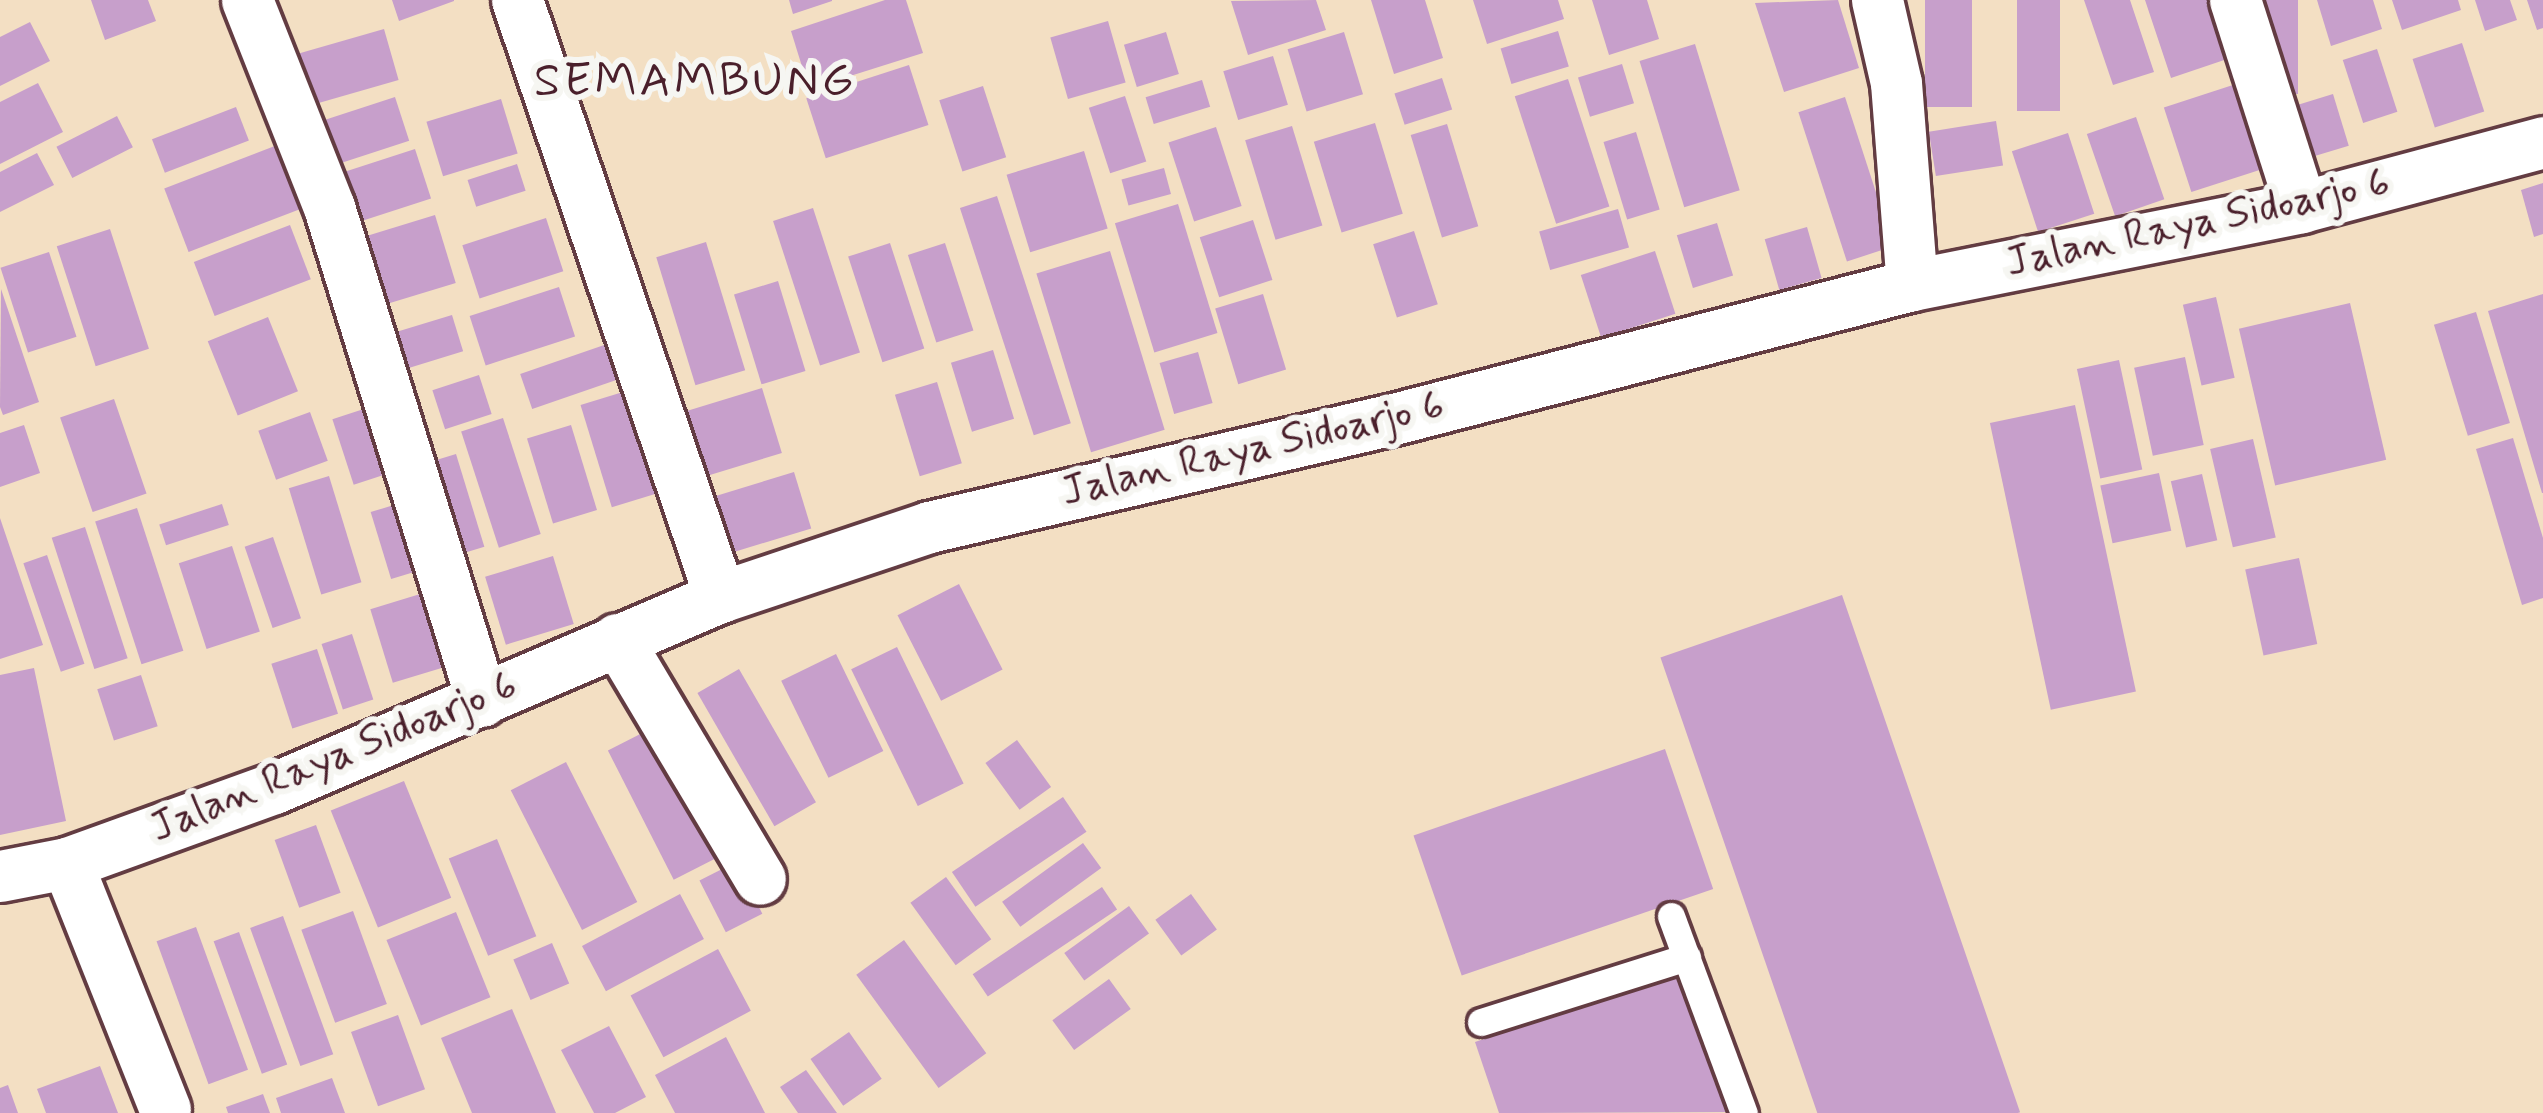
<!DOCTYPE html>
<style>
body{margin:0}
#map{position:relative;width:2543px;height:1113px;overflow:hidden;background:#f3dfc3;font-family:Mynerve,sans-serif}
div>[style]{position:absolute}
.building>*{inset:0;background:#c79fcb;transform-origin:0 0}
.roads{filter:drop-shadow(3px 0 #633c42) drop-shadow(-3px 0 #633c42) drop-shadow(0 3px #633c42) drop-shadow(0 -3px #633c42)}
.service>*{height:27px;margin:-13.5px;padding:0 13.5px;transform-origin:13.5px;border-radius:13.5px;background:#fff}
.minor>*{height:51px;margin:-25.5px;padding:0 25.5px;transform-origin:25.5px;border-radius:25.5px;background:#fff}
span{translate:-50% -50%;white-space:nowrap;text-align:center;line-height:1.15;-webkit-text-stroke:12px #f6f6f2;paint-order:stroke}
.street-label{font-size:42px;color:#4a1f2b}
.quarter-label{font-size:48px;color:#4a1f2b;letter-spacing:3px}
</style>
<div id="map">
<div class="building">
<i style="clip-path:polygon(91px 0,148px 0,156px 21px,105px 40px)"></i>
<i style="clip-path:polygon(392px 0,454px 0,454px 1px,399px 21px)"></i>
<i style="clip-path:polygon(789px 0,832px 0,832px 1px,793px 14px)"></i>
<i style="clip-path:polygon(885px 0,906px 0,923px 53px,809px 89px,791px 31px)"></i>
<i style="clip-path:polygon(1316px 0,1326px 30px,1248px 55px,1231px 1px)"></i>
<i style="clip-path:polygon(1371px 0,1425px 0,1443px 58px,1394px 74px)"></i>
<i style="clip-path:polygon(1473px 0,1558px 0,1564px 19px,1487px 44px)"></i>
<i style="clip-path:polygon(1592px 0,1647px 0,1659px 39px,1609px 55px)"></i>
<i style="clip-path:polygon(1838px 0,1859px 68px,1784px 92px,1755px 3px)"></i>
<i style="left:1925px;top:0;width:47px;height:107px"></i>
<i style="left:2017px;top:0;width:43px;height:111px"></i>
<i style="clip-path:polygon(2084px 0,2130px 0,2154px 72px,2113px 85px)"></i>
<i style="clip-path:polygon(2145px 0,2221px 0,2239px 55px,2171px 78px)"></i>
<i style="left:2261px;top:0;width:37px;height:94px"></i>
<i style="clip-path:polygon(2317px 0,2373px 0,2382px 29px,2331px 46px)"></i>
<i style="clip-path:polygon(2392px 0,2458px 0,2461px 10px,2402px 30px)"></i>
<i style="clip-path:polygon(2475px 0,2510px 0,2517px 20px,2485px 31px)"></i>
<i style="clip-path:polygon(2527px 0,2543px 0,2543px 28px,2537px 30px)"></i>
<i style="left:1108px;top:21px;width:64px;height:60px;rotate:74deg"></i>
<i style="clip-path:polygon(30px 22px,50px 61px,0 86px,0 37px)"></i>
<i style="left:384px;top:29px;width:53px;height:95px;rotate:74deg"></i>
<i style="left:1558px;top:31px;width:37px;height:60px;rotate:73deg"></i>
<i style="left:1166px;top:32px;width:44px;height:44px;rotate:73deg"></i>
<i style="left:1344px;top:32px;width:65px;height:59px;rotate:73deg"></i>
<i style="left:2462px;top:43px;width:72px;height:52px;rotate:72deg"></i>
<i style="left:1695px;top:44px;width:153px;height:58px;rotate:73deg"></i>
<i style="left:2377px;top:49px;width:66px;height:36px;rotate:72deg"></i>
<i style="left:1273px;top:56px;width:51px;height:52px;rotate:73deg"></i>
<i style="left:1622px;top:64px;width:41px;height:46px;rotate:73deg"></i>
<i style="left:909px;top:65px;width:63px;height:108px;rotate:72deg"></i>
<i style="left:1442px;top:78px;width:33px;height:50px;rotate:72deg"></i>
<i style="left:1568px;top:79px;width:134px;height:56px;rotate:72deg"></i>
<i style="left:1202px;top:80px;width:28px;height:59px;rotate:73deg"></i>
<i style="clip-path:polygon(38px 83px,63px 132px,0 164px,0 102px)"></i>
<i style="left:2239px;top:83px;width:89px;height:79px;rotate:72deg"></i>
<i style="left:983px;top:86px;width:75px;height:46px;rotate:72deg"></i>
<i style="left:2333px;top:94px;width:54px;height:39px;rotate:73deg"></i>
<i style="left:1125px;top:96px;width:69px;height:38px;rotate:72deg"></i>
<i style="left:395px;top:97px;width:46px;height:87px;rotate:72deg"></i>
<i style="left:1845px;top:97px;width:157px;height:49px;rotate:72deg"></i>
<i style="left:501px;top:99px;width:57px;height:78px;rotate:73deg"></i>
<i style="left:236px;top:107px;width:36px;height:90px;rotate:69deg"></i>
<i style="left:117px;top:116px;width:35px;height:68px;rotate:63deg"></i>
<i style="left:2136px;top:117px;width:87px;height:52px;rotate:71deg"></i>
<i style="left:1996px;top:121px;width:45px;height:68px;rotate:81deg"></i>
<i style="left:1375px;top:123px;width:95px;height:64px;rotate:73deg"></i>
<i style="left:1447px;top:124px;width:107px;height:38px;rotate:73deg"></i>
<i style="left:1292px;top:126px;width:104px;height:49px;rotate:73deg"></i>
<i style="left:1216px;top:127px;width:83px;height:50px;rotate:72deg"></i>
<i style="left:1636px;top:132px;width:81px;height:34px;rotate:73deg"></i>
<i style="left:2068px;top:133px;width:85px;height:59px;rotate:72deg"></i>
<i style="left:280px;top:144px;width:68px;height:124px;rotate:69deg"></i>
<i style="left:415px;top:149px;width:52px;height:90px;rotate:72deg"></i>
<i style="left:1084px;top:151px;width:81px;height:81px;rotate:73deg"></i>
<i style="clip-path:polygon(37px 153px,54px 185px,0 212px,0 172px)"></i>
<i style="left:517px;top:164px;width:28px;height:52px;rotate:72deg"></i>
<i style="left:1164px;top:168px;width:27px;height:44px;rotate:75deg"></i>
<i style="clip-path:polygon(2543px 183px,2543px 234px,2534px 237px,2521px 190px)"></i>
<i style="left:997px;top:196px;width:239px;height:39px;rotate:72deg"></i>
<i style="left:1178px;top:204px;width:135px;height:66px;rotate:73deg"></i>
<i style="left:813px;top:208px;width:152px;height:42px;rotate:72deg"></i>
<i style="left:1618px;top:209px;width:40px;height:82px;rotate:74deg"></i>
<i style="left:435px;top:215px;width:71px;height:86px;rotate:73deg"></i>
<i style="left:546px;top:218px;width:56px;height:88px;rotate:72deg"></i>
<i style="left:1253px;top:220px;width:63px;height:56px;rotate:72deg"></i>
<i style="left:1717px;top:223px;width:55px;height:42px;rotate:73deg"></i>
<i style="left:290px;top:225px;width:58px;height:103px;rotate:69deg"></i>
<i style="left:1807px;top:227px;width:53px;height:44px;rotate:74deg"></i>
<i style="left:110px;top:229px;width:126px;height:56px;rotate:72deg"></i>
<i style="left:1414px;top:231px;width:77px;height:43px;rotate:72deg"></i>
<i style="left:706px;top:242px;width:134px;height:52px;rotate:73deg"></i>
<i style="left:890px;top:243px;width:111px;height:44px;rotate:72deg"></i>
<i style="left:945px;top:243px;width:92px;height:39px;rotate:72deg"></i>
<i style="left:1110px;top:251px;width:187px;height:77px;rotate:73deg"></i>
<i style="left:1655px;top:251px;width:66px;height:78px;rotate:72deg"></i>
<i style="left:49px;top:252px;width:89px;height:51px;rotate:72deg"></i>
<i style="left:778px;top:281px;width:94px;height:46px;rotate:73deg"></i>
<i style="left:559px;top:287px;width:52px;height:94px;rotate:72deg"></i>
<i style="clip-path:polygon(1px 289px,39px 402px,3px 415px,0 407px)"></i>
<i style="left:1263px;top:294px;width:79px;height:50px;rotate:73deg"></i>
<i style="clip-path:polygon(2543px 294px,2543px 493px,2542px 493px,2488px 311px)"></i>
<i style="left:2216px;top:297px;width:83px;height:34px;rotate:77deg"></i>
<i style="left:2350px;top:303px;width:161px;height:114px;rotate:77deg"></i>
<i style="left:2476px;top:312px;width:116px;height:44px;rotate:73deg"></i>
<i style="left:452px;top:315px;width:38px;height:67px;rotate:73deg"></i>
<i style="left:268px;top:317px;width:80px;height:65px;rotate:68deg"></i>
<i style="left:610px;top:343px;width:37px;height:95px;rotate:71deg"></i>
<i style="left:993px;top:350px;width:72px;height:44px;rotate:73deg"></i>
<i style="left:1198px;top:352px;width:53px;height:40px;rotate:74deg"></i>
<i style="left:2185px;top:357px;width:90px;height:52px;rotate:78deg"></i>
<i style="left:2119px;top:360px;width:112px;height:43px;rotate:78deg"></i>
<i style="left:479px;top:375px;width:41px;height:49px;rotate:72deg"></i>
<i style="left:937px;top:382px;width:85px;height:44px;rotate:73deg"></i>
<i style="left:636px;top:388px;width:107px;height:58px;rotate:73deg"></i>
<i style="left:762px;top:388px;width:68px;height:83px;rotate:73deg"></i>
<i style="left:114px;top:399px;width:100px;height:57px;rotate:71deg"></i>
<i style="left:379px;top:404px;width:69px;height:49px;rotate:72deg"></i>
<i style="left:2075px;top:405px;width:293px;height:87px;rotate:78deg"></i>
<i style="left:310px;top:412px;width:52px;height:55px;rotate:70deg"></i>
<i style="left:503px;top:418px;width:122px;height:44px;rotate:72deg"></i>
<i style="clip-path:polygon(24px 425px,40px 473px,0 487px,0 433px)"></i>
<i style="left:571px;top:425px;width:89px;height:46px;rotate:73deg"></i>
<i style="clip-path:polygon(2513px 438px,2543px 538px,2543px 598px,2522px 605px,2476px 449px)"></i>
<i style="left:2253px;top:439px;width:101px;height:44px;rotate:77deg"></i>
<i style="left:456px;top:454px;width:97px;height:24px;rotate:73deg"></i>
<i style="left:794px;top:472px;width:59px;height:92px;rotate:73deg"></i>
<i style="left:2159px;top:473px;width:59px;height:60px;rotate:78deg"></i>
<i style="left:2202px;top:474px;width:68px;height:32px;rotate:77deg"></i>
<i style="left:329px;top:476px;width:111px;height:42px;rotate:73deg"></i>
<i style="left:407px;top:501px;width:70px;height:38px;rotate:73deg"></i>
<i style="left:222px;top:504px;width:22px;height:66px;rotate:72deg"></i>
<i style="left:137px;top:508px;width:150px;height:44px;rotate:72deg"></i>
<i style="clip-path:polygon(0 518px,43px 645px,0 659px)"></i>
<i style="left:85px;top:527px;width:138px;height:35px;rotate:72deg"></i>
<i style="left:273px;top:537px;width:86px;height:30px;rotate:71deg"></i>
<i style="left:232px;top:546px;width:90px;height:56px;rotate:72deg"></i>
<i style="left:47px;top:555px;width:115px;height:25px;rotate:71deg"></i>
<i style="left:553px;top:556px;width:71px;height:71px;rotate:73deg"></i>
<i style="left:2299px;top:558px;width:88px;height:55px;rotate:78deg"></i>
<i style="left:959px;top:584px;width:96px;height:69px;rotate:63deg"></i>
<i style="left:443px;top:587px;width:77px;height:76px;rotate:73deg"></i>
<i style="left:1842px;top:595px;width:547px;height:192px;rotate:71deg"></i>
<i style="left:352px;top:634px;width:69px;height:32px;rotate:72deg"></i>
<i style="left:897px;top:647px;width:152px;height:51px;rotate:64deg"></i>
<i style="left:317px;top:649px;width:68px;height:48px;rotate:72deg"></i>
<i style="left:836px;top:654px;width:108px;height:61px;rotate:64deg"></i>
<i style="clip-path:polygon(34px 668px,66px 821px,0 835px,0 675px)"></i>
<i style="left:739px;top:669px;width:154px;height:48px;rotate:60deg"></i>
<i style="left:141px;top:675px;width:54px;height:46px;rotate:72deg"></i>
<i style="left:656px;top:726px;width:145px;height:54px;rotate:63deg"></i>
<i style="left:1017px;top:740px;width:58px;height:39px;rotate:54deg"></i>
<i style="left:1665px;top:749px;width:148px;height:266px;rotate:71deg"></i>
<i style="left:566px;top:762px;width:157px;height:62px;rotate:63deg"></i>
<i style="left:404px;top:781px;width:126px;height:79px;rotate:68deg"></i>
<i style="left:1063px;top:797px;width:42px;height:134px;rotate:56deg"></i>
<i style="left:316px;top:825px;width:72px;height:44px;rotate:70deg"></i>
<i style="left:497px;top:839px;width:105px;height:52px;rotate:68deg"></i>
<i style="left:1083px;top:843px;width:31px;height:100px;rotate:54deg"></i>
<i style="left:736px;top:862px;width:58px;height:41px;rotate:63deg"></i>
<i style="left:946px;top:877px;width:77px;height:44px;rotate:54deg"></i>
<i style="left:1102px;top:887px;width:27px;height:156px;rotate:56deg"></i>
<i style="left:680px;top:894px;width:51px;height:111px;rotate:62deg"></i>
<i style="left:1191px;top:894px;width:44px;height:44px;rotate:54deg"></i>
<i style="left:1129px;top:906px;width:34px;height:80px;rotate:54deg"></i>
<i style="left:353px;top:911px;width:99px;height:55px;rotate:70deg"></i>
<i style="left:456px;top:912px;width:92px;height:75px;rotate:68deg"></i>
<i style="left:283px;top:916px;width:147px;height:35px;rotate:70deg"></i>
<i style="left:196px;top:927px;width:152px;height:42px;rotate:70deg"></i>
<i style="left:239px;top:932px;width:141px;height:27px;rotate:70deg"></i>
<i style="left:904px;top:940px;width:140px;height:59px;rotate:54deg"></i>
<i style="left:552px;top:943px;width:44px;height:42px;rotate:67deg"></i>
<i style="left:718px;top:949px;width:70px;height:99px;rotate:62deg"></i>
<i style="clip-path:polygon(1684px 970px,1733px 1112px,1499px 1113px,1475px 1042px)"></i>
<i style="left:1109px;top:979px;width:37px;height:70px;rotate:54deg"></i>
<i style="clip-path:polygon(512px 1009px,556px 1113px,472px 1113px,441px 1038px)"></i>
<i style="left:398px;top:1015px;width:79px;height:50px;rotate:70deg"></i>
<i style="clip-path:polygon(609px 1026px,646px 1097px,615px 1113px,594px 1113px,561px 1050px)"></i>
<i style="left:849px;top:1032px;width:57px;height:47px;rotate:55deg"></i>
<i style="clip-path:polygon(726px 1037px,765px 1113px,675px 1113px,655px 1075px)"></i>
<i style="clip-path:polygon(100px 1066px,118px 1113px,46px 1113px,37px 1089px)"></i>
<i style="clip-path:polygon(806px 1070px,837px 1113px,798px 1113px,780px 1087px)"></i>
<i style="clip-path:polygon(332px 1078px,345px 1113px,281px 1113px,276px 1098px)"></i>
<i style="clip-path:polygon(8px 1085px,18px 1113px,0 1113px,0 1088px)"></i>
<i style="clip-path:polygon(263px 1094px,270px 1113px,228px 1113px,226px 1107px)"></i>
</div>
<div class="roads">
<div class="service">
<i style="left:1671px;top:916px;width:210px;rotate:69.7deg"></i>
<i style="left:1481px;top:1022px;width:216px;rotate:-17.5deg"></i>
</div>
<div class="minor">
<i style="left:247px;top:0;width:223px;rotate:68.4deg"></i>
<i style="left:329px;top:207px;width:517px;rotate:72.79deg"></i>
<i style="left:517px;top:0;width:631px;rotate:71.22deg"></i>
<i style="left:1877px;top:0;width:85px;rotate:77.1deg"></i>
<i style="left:1896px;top:83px;width:203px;rotate:85.5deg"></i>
<i style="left:2235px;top:0;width:217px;rotate:72.3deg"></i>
<i style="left:617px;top:639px;width:279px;rotate:59.2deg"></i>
<i style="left:67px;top:863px;width:265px;rotate:68.3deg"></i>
<i style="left:0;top:876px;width:68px;rotate:-11deg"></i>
<i style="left:67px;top:863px;width:220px;rotate:-19.9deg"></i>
<i style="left:274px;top:788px;width:485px;rotate:-23.2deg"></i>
<i style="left:720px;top:597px;width:220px;rotate:-18.5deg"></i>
<i style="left:929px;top:527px;width:469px;rotate:-13.1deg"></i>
<i style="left:1386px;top:421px;width:543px;rotate:-14.5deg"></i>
<i style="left:1912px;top:285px;width:397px;rotate:-11.3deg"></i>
<i style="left:2301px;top:207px;width:251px;rotate:-15deg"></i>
</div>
</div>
<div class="street-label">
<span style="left:2198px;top:224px;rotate:-12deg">Jalan Raya Sidoarjo 6</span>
<span style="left:1253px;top:450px;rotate:-13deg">Jalan Raya Sidoarjo 6</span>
<span style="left:334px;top:758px;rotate:-22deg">Jalan Raya Sidoarjo 6</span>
</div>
<div class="quarter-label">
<span style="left:695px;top:82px">SEMAMBUNG</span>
</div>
</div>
